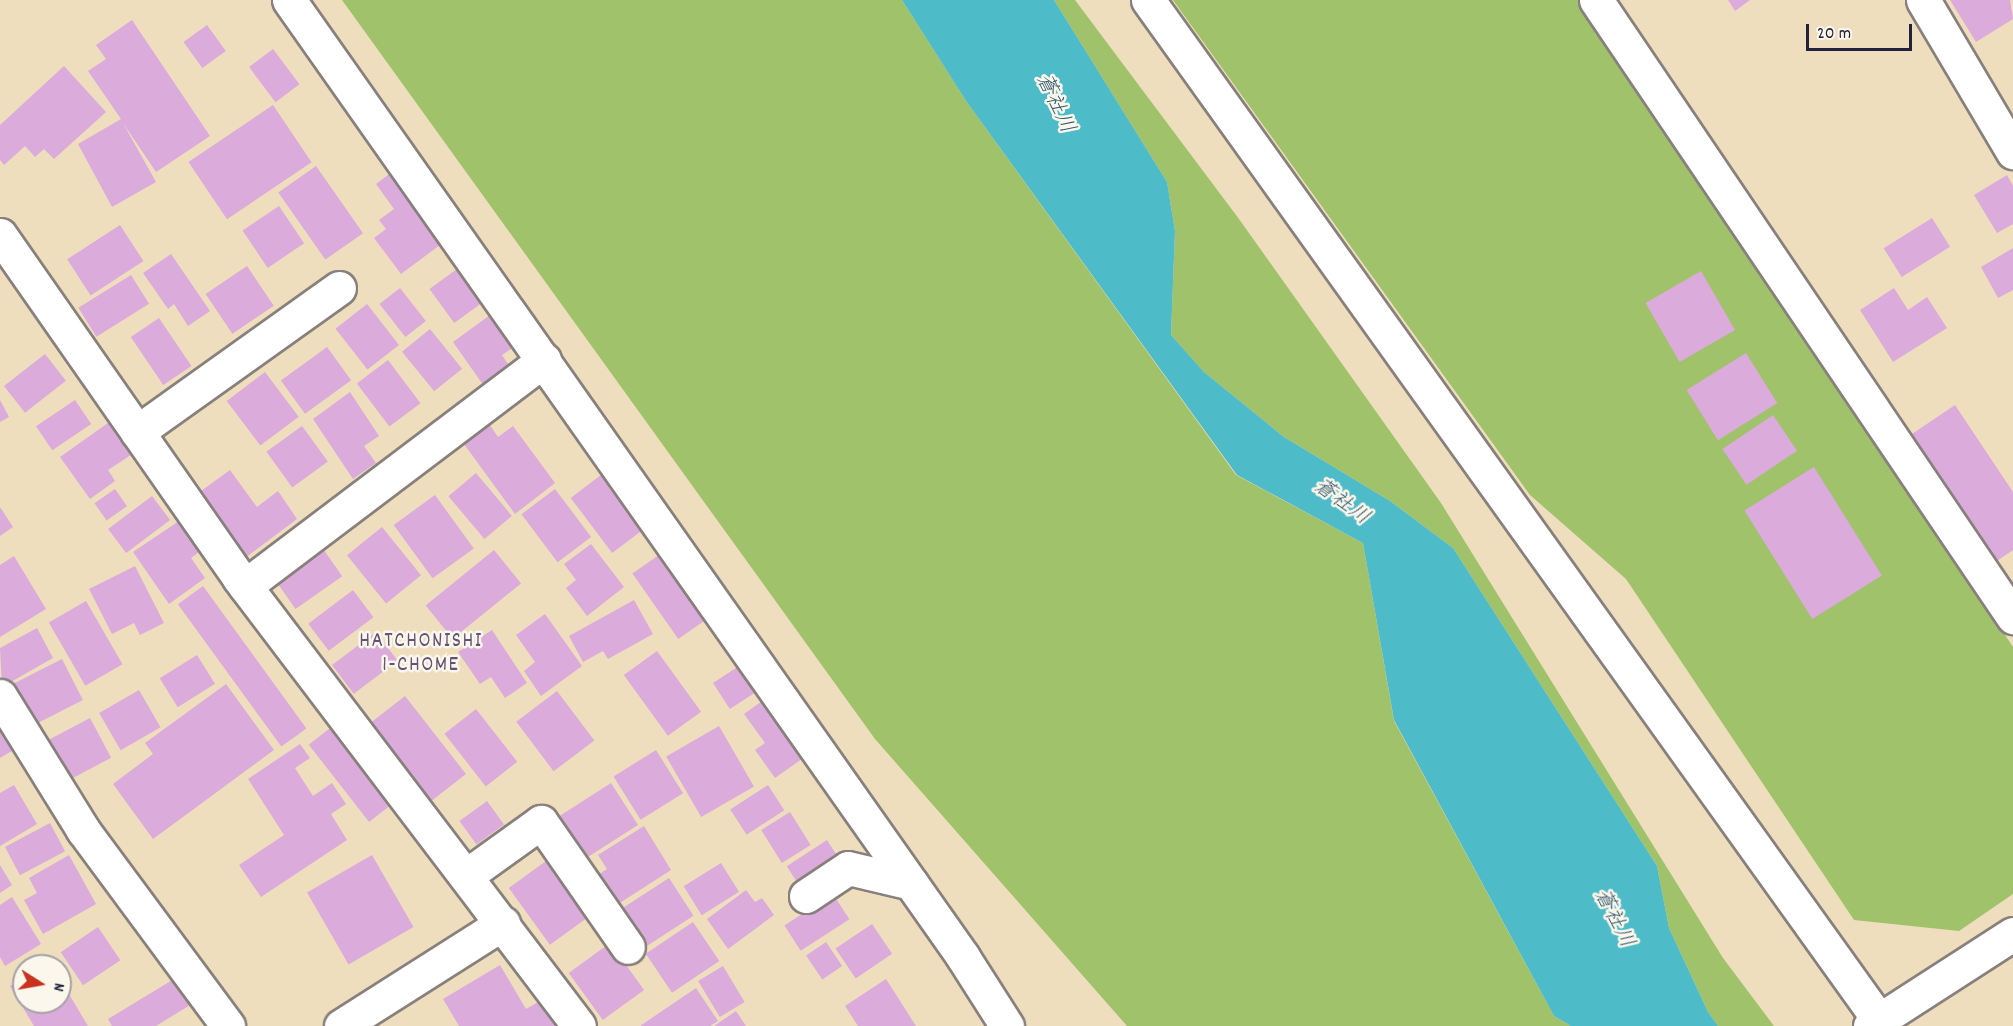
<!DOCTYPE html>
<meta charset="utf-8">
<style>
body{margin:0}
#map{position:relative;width:2013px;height:1026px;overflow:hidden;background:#eedebd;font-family:Dekko,"Klee One",sans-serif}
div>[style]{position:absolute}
.green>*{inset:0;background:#a0c26b}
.water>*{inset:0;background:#4ebbc8}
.building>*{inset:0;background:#dbabdc;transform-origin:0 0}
.roads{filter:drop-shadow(2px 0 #88807c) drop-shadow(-2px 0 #88807c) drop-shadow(0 2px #88807c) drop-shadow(0 -2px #88807c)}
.street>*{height:33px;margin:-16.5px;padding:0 16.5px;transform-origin:16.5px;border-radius:16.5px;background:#fff}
.secondary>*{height:33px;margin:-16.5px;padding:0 16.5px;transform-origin:16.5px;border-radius:16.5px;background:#fff}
span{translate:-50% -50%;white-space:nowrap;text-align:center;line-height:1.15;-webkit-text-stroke:5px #fbf7ec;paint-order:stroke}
.water-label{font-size:21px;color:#31586c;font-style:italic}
.neighbourhood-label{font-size:21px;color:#635273;letter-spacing:1.5px}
.north{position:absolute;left:12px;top:954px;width:60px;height:60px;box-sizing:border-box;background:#fbf7ec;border:2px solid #a4a2a5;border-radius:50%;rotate:101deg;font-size:16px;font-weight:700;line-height:24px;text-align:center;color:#22223b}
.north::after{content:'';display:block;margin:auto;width:21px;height:27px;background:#c8321e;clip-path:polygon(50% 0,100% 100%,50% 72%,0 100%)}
.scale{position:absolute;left:1806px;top:24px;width:106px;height:27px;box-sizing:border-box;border:3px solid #22223b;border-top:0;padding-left:8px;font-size:18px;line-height:21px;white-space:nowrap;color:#22223b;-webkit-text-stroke:4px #fbf7ec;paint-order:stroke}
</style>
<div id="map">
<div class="green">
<i style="clip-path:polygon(342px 0,902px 0,966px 101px,1236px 475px,1363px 543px,1394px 721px,1554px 1016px,1571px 1026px,1127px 1026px,875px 739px)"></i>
<i style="clip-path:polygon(1054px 0,1075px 0,1239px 219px,1441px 503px,1723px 958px,1774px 1026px,1718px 1026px,1708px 1012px,1669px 928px,1657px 866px,1453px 548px,1390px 501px,1284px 437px,1204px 372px,1171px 335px,1175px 231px,1167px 182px)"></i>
<i style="clip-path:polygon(1173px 0,1582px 0,2013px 647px,2013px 894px,1959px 931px,1854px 920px,1626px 579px,1530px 495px)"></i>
</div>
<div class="water">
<i style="clip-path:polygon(902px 0,1054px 0,1167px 182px,1175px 231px,1171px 335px,1204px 372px,1284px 437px,1390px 501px,1453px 548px,1657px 866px,1669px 928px,1708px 1012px,1718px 1026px,1571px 1026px,1554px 1016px,1394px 720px,1363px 543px,1237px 475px,966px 101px)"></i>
</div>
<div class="building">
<i style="clip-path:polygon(1728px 0,1750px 0,1735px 11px)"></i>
<i style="clip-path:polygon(1950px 0,2010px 0,2013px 19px,1976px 42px)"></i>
<i style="clip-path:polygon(132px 20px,210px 136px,156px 172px,123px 123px,156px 182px,112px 207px,78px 144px,121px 119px,88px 71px,106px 59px,96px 45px)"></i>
<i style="left:207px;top:25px;width:32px;height:29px;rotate:54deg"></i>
<i style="left:273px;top:49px;width:44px;height:30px;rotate:53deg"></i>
<i style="clip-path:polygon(64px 66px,106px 112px,54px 159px,44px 149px,35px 157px,25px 146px,4px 165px,0 160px,0 125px)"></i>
<i style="left:273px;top:105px;width:69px;height:102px;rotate:56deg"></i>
<i style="left:316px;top:166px;width:82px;height:46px;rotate:55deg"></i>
<i style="clip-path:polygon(392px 172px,444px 242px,401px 274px,374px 238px,386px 229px,379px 220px,394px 209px,376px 184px)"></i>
<i style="clip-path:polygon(2007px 175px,2013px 186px,2013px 224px,1997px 233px,1974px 195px)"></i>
<i style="left:279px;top:206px;width:45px;height:44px;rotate:56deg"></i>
<i style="left:1932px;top:218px;width:34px;height:57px;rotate:58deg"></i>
<i style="left:120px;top:225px;width:43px;height:63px;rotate:57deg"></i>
<i style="clip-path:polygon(2013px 248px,2013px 290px,1998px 298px,1981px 267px)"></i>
<i style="clip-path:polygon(171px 254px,210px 311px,188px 326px,174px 304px,168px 309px,143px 273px)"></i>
<i style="left:247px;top:266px;width:48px;height:50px;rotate:56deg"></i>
<i style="left:457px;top:269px;width:42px;height:34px;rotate:54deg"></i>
<i style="left:1701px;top:271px;width:68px;height:64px;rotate:60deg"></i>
<i style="left:131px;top:275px;width:34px;height:62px;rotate:58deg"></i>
<i style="left:400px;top:288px;width:42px;height:26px;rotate:52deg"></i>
<i style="clip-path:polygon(1894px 288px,1908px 310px,1927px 297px,1947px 328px,1893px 362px,1860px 310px)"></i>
<i style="left:367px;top:304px;width:52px;height:40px;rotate:52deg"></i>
<i style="clip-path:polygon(490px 315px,514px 347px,502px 355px,512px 370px,486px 389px,453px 342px)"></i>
<i style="left:159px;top:318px;width:58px;height:34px;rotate:56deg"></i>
<i style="left:430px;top:329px;width:51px;height:36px;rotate:51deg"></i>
<i style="left:327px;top:347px;width:41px;height:57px;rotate:54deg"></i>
<i style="left:1746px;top:353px;width:59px;height:70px;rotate:58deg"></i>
<i style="left:45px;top:354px;width:34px;height:52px;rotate:52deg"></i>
<i style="left:388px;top:360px;width:54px;height:39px;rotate:53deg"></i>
<i style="left:265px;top:372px;width:56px;height:48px;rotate:53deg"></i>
<i style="clip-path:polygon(350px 392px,379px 436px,364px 446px,376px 463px,353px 479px,313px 419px)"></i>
<i style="clip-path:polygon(0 400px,9px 417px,0 422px)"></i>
<i style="left:75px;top:400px;width:29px;height:47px;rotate:56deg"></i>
<i style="clip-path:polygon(1955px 405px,2013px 492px,2013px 550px,1994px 563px,1909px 436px)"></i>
<i style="left:1773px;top:415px;width:43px;height:61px;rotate:56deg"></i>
<i style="clip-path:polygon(115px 418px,137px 451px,108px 470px,115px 481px,90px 499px,60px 457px)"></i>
<i style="clip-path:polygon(490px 425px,498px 437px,513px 426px,555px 483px,515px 514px,464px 444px)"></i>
<i style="left:302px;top:426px;width:44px;height:44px;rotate:54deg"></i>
<i style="left:1814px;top:467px;width:128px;height:82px;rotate:58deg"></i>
<i style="clip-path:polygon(230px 470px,257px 507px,278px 491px,297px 519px,241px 561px,194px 496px)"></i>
<i style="left:605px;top:472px;width:69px;height:43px;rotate:53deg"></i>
<i style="left:476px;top:473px;width:56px;height:36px;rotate:50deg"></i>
<i style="left:115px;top:489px;width:21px;height:25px;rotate:55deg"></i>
<i style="left:555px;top:489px;width:60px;height:42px;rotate:53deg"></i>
<i style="left:435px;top:495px;width:66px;height:51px;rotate:54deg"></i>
<i style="left:152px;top:496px;width:30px;height:55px;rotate:53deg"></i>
<i style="clip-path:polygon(0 507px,13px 527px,0 536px)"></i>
<i style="clip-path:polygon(182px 519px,203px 549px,191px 558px,205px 578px,169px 604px,133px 552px)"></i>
<i style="left:382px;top:527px;width:62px;height:45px;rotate:51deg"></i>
<i style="clip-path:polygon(591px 544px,624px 587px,587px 616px,566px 588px,576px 580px,564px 564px)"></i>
<i style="left:321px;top:546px;width:37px;height:57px;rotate:55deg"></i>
<i style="left:494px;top:550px;width:43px;height:88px;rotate:51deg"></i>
<i style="left:666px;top:550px;width:80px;height:41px;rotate:55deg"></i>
<i style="clip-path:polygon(14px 556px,46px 609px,0 637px,0 565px)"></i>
<i style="clip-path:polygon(135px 566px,164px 623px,140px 635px,134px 623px,112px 634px,89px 589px)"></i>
<i style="left:203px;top:586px;width:176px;height:31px;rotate:54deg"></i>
<i style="left:353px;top:590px;width:34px;height:56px;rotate:53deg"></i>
<i style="clip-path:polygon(634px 600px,653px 634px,608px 659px,603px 651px,583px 662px,569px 636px)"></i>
<i style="left:86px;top:601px;width:73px;height:43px;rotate:60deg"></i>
<i style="clip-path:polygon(545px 614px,582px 666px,541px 696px,524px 671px,535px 662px,516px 635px)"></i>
<i style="clip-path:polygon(37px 628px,53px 658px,2px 687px,0 648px)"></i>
<i style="clip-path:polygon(492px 630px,527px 683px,505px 698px,491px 677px,480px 684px,458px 652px)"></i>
<i style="left:376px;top:632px;width:36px;height:55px;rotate:53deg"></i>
<i style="left:657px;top:651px;width:75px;height:41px;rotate:54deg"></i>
<i style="left:197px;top:655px;width:34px;height:44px;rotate:58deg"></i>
<i style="left:62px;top:659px;width:46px;height:54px;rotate:63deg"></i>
<i style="left:739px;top:666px;width:31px;height:31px;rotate:57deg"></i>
<i style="clip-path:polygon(226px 684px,274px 750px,153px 839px,113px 784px,153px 754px,145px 743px)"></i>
<i style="left:139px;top:690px;width:43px;height:46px;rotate:60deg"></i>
<i style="left:557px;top:691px;width:62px;height:51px;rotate:53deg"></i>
<i style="left:405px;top:696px;width:99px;height:46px;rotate:52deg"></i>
<i style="clip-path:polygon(765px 699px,806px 756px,775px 778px,755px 750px,765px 743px,744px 714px)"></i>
<i style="left:476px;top:709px;width:67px;height:40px;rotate:52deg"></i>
<i style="left:90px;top:718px;width:45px;height:46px;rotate:62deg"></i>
<i style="clip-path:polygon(0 723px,15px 749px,0 758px)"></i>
<i style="left:334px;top:725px;width:98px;height:32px;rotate:52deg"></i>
<i style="left:719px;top:726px;width:70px;height:61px;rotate:60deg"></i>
<i style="clip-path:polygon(300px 744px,310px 758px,295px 768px,313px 796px,332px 783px,346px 804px,331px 814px,347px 840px,261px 897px,239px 865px,284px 835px,248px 779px)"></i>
<i style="left:656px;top:750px;width:51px;height:50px;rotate:58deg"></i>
<i style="clip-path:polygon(611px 783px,638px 825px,580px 862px,572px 838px,558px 817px)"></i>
<i style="clip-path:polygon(14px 785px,37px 824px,0 846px,0 793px)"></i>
<i style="left:768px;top:785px;width:30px;height:45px;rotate:57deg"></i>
<i style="left:487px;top:801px;width:29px;height:34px;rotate:54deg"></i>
<i style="left:790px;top:812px;width:39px;height:34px;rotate:58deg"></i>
<i style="left:50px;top:823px;width:32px;height:51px;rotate:62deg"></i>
<i style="clip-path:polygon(644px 826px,671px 870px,612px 908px,593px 878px,607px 869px,598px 855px)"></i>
<i style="left:827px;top:840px;width:24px;height:48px;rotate:57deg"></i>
<i style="clip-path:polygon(69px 855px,96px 904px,43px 934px,24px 900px,37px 893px,29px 878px)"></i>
<i style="left:372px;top:855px;width:83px;height:75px;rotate:60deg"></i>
<i style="left:546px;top:861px;width:70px;height:46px;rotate:54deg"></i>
<i style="left:721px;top:863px;width:34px;height:44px;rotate:58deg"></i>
<i style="clip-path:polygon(0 865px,12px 885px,0 893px)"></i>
<i style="left:669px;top:878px;width:45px;height:57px;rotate:57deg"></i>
<i style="clip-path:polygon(746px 890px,755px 902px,762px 898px,774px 915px,728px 949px,707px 919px)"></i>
<i style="left:833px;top:894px;width:30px;height:58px;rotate:57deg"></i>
<i style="clip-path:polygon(12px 897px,41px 944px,5px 966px,0 957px,0 905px)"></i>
<i style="left:693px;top:922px;width:47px;height:57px;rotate:56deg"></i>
<i style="left:872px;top:924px;width:36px;height:44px;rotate:56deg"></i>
<i style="left:98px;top:927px;width:40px;height:45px;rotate:56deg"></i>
<i style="left:826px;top:942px;width:29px;height:24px;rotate:56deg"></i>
<i style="left:610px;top:943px;width:58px;height:51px;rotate:54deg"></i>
<i style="clip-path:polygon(500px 965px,526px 1009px,540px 1001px,555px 1026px,459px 1026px,443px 999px)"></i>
<i style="left:723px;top:966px;width:42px;height:29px;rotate:59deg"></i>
<i style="clip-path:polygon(179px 976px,195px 1002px,156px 1026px,112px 1026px,108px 1019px)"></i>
<i style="clip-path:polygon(24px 978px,24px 1002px,60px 1002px,60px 979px,88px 1026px,34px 1026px,10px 986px)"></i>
<i style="clip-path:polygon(886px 979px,916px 1026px,858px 1026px,845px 1006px)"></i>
<i style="clip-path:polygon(696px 988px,718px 1021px,710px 1026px,640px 1026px)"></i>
<i style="clip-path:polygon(736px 1011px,746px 1026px,714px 1026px)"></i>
</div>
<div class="roads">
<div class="street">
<i style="left:289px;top:0;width:1171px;rotate:54.84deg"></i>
<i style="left:963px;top:957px;width:82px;rotate:57.5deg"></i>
<i style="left:1596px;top:0;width:745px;rotate:55.95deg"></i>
<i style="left:1923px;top:0;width:177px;rotate:59.4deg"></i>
<i style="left:0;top:235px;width:418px;rotate:55.1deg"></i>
<i style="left:239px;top:578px;width:562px;rotate:52.8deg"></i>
<i style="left:137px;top:432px;width:248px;rotate:-35.5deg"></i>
<i style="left:245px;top:586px;width:375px;rotate:-37.1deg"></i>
<i style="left:0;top:696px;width:158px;rotate:58.2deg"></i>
<i style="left:83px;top:830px;width:244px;rotate:53.5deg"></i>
<i style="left:467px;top:875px;width:91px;rotate:-35.6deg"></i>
<i style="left:541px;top:822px;width:152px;rotate:55.2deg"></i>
<i style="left:806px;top:896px;width:50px;rotate:-33.7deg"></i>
<i style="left:848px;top:868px;width:65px;rotate:13.4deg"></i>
<i style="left:341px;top:1026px;width:192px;rotate:-32.4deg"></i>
</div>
<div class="secondary">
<i style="left:1148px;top:0;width:1255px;rotate:54.37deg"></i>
<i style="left:1870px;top:1026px;width:170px;rotate:-32.8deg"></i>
</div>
</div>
<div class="water-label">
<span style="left:1054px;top:104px;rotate:65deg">蒼社川</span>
<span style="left:1341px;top:503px;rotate:36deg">蒼社川</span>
<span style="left:1613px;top:919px;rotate:63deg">蒼社川</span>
</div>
<div class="neighbourhood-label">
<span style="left:421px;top:654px">HATCHONISHI<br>1-CHOME</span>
</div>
<div class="north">N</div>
<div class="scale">20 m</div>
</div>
